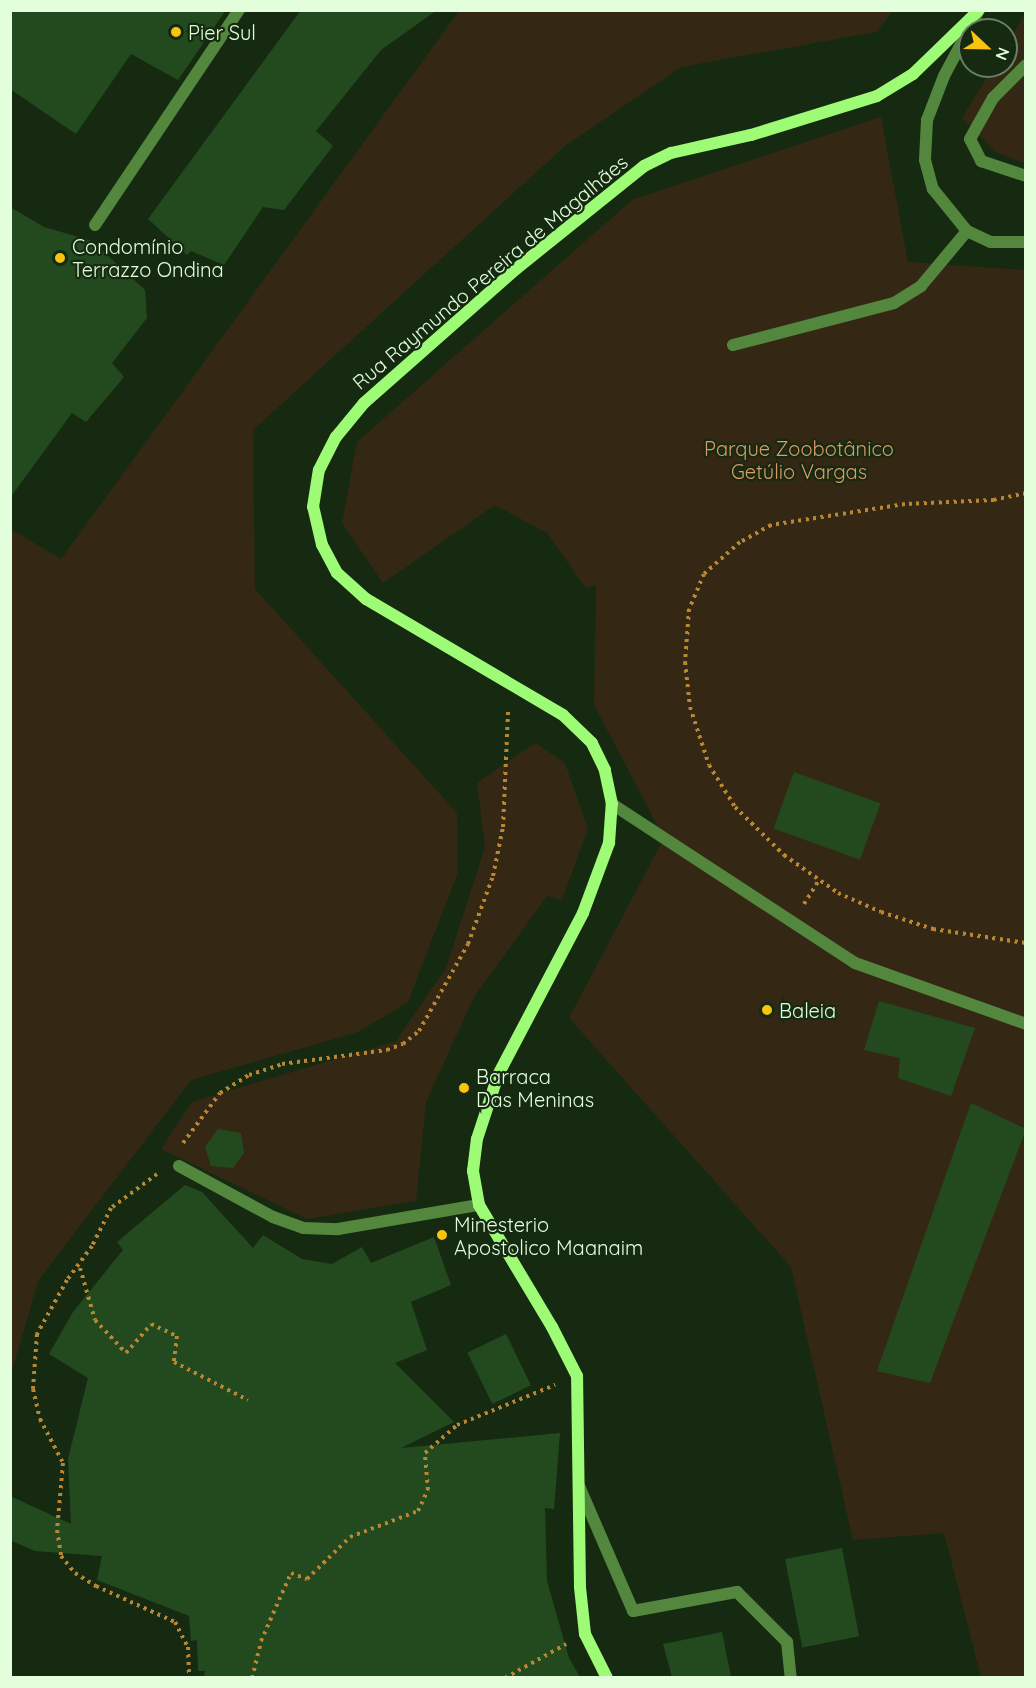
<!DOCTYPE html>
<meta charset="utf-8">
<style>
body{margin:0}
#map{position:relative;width:1036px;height:1688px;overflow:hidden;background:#152a11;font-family:Quicksand,sans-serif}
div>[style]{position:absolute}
.green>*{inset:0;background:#342815}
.building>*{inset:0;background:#234a1e;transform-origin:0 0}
.path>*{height:4px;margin-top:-2px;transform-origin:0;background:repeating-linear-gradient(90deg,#b98634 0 3px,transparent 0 7.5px)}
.lane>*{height:12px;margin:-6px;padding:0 6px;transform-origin:6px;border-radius:6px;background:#53873e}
.street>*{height:12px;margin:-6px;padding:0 6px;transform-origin:6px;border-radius:6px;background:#53873e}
.secondary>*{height:12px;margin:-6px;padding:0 6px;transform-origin:6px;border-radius:6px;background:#9dfb75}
.dots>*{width:16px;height:16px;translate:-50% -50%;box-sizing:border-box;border:3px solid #152a11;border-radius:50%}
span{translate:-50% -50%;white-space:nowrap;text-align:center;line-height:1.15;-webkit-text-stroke:4.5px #152a11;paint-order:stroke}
.poi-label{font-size:20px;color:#e2fedb}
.left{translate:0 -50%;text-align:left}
.street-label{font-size:20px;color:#e2fedb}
.park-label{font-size:20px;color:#de9a67}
.frame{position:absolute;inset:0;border:12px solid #e2fedb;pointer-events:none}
.north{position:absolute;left:958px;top:18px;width:60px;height:60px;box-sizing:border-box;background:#152a11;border:2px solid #677f62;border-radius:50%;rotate:112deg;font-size:16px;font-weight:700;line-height:24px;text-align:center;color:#e2fedb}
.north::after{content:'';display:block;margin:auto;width:21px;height:27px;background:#f9c40c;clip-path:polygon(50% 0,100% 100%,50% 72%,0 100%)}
</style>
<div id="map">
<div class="green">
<i style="clip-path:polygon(459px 11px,893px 11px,876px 32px,681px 67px,565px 146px,253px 430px,255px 589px,457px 813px,458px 872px,408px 1002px,358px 1032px,191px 1080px,38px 1281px,11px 1375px,11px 529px,61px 559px)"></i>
<i style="clip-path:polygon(1025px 14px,1025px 163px,997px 153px,962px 118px,994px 66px,1006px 66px,1006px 46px)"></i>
<i style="clip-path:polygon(881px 117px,908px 262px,1025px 270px,1025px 1677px,981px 1677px,944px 1533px,853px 1540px,791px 1267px,569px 1018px,664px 838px,594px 705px,596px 585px,586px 588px,547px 533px,495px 505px,383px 583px,342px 523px,357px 442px,632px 200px)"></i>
<i style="clip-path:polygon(535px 743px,565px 763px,588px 829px,562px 900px,547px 896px,474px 997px,426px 1102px,416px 1201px,307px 1219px,161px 1149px,192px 1102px,396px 1041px,446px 968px,485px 847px,477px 783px)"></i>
</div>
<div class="building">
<i style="clip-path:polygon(10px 10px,226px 10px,178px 80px,131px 54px,76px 134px,10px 89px)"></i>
<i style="clip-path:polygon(301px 10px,437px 10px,381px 50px,316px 131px,333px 146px,284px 210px,263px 207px,224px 265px,191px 251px,187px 255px,148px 219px)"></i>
<i style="clip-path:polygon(10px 207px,44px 227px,92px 241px,145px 290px,147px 318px,112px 363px,124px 377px,86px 422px,72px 413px,10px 498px)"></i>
<i style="left:794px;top:772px;width:92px;height:60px;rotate:20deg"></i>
<i style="clip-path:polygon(879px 1001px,975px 1028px,951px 1096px,898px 1078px,900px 1058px,864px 1050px)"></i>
<i style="clip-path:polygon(971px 1103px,1026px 1129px,930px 1383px,877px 1371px)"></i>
<i style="clip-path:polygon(218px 1129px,241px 1133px,244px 1153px,233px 1168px,211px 1166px,205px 1147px)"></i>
<i style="clip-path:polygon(185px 1185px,202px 1192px,253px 1248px,263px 1235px,302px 1259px,332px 1264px,362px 1247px,371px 1263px,434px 1237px,451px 1285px,411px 1302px,427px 1350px,395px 1363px,454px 1422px,401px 1448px,560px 1433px,554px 1509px,545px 1508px,547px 1581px,569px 1658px,580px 1677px,204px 1677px,205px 1671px,198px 1671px,197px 1640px,191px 1641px,189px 1616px,97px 1580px,102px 1556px,35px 1551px,10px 1540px,10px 1496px,71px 1524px,68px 1459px,88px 1378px,49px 1354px,73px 1312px,123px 1250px,117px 1242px)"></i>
<i style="left:506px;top:1334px;width:57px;height:43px;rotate:64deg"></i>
<i style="left:842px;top:1548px;width:90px;height:58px;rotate:79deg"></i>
<i style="clip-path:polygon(722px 1632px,731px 1677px,672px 1677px,663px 1644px)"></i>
</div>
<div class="path">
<i style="left:1026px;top:493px;width:33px;rotate:168deg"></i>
<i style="left:994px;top:500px;width:89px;rotate:177.4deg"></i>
<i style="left:905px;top:504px;width:136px;rotate:171.1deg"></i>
<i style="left:771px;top:525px;width:35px;rotate:151deg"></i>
<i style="left:740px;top:542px;width:48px;rotate:138.4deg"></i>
<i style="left:704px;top:574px;width:38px;rotate:113deg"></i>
<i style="left:689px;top:609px;width:53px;rotate:94.3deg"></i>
<i style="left:685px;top:662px;width:45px;rotate:83.7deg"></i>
<i style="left:690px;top:707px;width:61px;rotate:71.9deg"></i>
<i style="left:709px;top:765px;width:49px;rotate:58.2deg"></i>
<i style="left:735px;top:807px;width:69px;rotate:44.4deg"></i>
<i style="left:784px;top:855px;width:66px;rotate:35.1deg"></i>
<i style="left:838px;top:893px;width:47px;rotate:23.8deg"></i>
<i style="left:881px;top:912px;width:55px;rotate:18.1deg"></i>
<i style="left:933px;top:929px;width:94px;rotate:8.6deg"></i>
<i style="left:804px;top:904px;width:28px;rotate:-58deg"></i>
<i style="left:183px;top:1143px;width:62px;rotate:-53.5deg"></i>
<i style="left:220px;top:1093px;width:34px;rotate:-32deg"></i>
<i style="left:249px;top:1075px;width:35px;rotate:-18deg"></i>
<i style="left:282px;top:1064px;width:106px;rotate:-7.6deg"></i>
<i style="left:387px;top:1050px;width:17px;rotate:-21deg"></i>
<i style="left:403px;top:1044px;width:21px;rotate:-39deg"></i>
<i style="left:419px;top:1031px;width:100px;rotate:-60.6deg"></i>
<i style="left:468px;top:944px;width:72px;rotate:-69.8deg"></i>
<i style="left:493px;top:876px;width:50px;rotate:-78.5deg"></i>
<i style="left:503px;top:827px;width:116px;rotate:-87.5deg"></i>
<i style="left:157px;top:1174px;width:57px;rotate:143.5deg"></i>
<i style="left:111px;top:1208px;width:42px;rotate:116.6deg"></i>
<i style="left:92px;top:1246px;width:42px;rotate:126.3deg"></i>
<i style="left:67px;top:1280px;width:62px;rotate:119.1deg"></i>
<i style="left:37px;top:1334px;width:55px;rotate:94.2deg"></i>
<i style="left:33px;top:1389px;width:31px;rotate:77deg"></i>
<i style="left:40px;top:1419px;width:50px;rotate:62.4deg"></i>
<i style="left:63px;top:1463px;width:67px;rotate:95.1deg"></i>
<i style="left:57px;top:1530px;width:26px;rotate:81deg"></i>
<i style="left:61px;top:1556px;width:22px;rotate:51deg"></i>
<i style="left:75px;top:1573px;width:25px;rotate:32deg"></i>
<i style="left:96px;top:1586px;width:87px;rotate:24.5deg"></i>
<i style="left:175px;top:1622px;width:28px;rotate:63deg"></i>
<i style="left:188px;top:1647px;width:31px;rotate:88deg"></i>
<i style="left:80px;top:1268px;width:54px;rotate:73.9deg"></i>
<i style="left:95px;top:1320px;width:45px;rotate:46.8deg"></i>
<i style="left:126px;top:1353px;width:38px;rotate:-49deg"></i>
<i style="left:151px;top:1324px;width:29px;rotate:25deg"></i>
<i style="left:177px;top:1336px;width:26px;rotate:97deg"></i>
<i style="left:174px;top:1362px;width:83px;rotate:27.2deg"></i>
<i style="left:252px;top:1678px;width:38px;rotate:-76deg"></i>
<i style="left:261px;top:1641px;width:74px;rotate:-66.2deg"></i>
<i style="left:291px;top:1573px;width:17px;rotate:21deg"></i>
<i style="left:307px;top:1579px;width:60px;rotate:-44.3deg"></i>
<i style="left:350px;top:1537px;width:73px;rotate:-20.9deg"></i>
<i style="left:418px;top:1511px;width:23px;rotate:-65deg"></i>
<i style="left:428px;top:1490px;width:37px;rotate:-95deg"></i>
<i style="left:425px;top:1453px;width:43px;rotate:-41.2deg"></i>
<i style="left:457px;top:1425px;width:106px;rotate:-22.2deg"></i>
<i style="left:505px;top:1678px;width:70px;rotate:-29.1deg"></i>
</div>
<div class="lane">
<i style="left:1026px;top:65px;width:47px;rotate:135deg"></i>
<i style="left:993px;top:98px;width:47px;rotate:119.3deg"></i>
<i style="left:970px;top:139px;width:25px;rotate:63deg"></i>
<i style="left:981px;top:161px;width:47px;rotate:18.4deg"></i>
<i style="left:95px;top:225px;width:259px;rotate:-56.2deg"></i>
<i style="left:733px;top:345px;width:166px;rotate:-14.6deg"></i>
<i style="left:894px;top:303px;width:32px;rotate:-32deg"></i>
<i style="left:921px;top:286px;width:72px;rotate:-50.1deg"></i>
<i style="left:612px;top:804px;width:290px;rotate:33.2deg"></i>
<i style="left:855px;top:963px;width:182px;rotate:19.6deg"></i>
<i style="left:579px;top:1486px;width:136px;rotate:66.6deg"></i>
<i style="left:633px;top:1611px;width:106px;rotate:-10.4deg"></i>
<i style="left:737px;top:1592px;width:71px;rotate:45deg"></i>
<i style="left:787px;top:1642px;width:36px;rotate:84deg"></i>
</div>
<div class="street">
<i style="left:977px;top:14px;width:70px;rotate:118deg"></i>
<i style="left:944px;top:76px;width:47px;rotate:111.1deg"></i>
<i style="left:927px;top:120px;width:40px;rotate:92.9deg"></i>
<i style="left:925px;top:160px;width:30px;rotate:75deg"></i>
<i style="left:933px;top:189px;width:54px;rotate:51deg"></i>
<i style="left:967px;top:231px;width:26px;rotate:25deg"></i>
<i style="left:991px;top:242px;width:35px"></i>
<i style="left:179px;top:1166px;width:107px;rotate:28.5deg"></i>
<i style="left:273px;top:1217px;width:32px;rotate:20deg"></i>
<i style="left:303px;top:1228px;width:35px;rotate:2deg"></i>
<i style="left:338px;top:1229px;width:143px;rotate:-9.7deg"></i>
</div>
<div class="secondary">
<i style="left:607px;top:1678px;width:49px;rotate:-116.6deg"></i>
<i style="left:585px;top:1634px;width:47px;rotate:-96.1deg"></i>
<i style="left:580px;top:1587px;width:211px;rotate:-90.8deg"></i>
<i style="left:577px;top:1376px;width:55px;rotate:-117deg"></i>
<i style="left:552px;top:1327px;width:142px;rotate:-120.9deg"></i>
<i style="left:479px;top:1205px;width:35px;rotate:-100deg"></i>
<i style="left:473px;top:1171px;width:32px;rotate:-83deg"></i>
<i style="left:477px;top:1139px;width:67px;rotate:-71.8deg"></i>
<i style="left:498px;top:1075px;width:183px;rotate:-62.3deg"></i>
<i style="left:583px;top:913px;width:75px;rotate:-69.6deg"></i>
<i style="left:609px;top:843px;width:39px;rotate:-86deg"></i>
<i style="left:612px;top:804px;width:35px;rotate:-102deg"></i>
<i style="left:605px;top:770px;width:30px;rotate:-116deg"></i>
<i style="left:592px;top:743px;width:40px;rotate:-136deg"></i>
<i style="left:563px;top:715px;width:229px;rotate:-149.5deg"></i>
<i style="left:366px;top:599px;width:39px;rotate:-138deg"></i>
<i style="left:337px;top:573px;width:32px;rotate:-118deg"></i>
<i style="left:322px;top:545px;width:39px;rotate:-103deg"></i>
<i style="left:313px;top:507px;width:37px;rotate:-81deg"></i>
<i style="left:319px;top:470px;width:37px;rotate:-63deg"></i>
<i style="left:336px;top:437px;width:44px;rotate:-50.5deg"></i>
<i style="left:364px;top:403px;width:203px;rotate:-41.4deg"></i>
<i style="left:516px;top:269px;width:164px;rotate:-38.8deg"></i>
<i style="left:644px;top:166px;width:30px;rotate:-26deg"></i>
<i style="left:671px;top:153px;width:82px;rotate:-12.7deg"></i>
<i style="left:751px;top:135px;width:132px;rotate:-17.2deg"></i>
<i style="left:877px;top:96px;width:42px;rotate:-31.4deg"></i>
<i style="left:913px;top:74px;width:92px;rotate:-44.1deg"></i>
</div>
<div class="dots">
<i style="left:176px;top:32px;background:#f9c40c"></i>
<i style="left:60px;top:258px;background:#f9c40c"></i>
<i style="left:767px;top:1010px;background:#f9c40c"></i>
<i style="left:464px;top:1088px;background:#f9c40c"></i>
<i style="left:442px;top:1235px;background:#f9c40c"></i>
</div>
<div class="poi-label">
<span class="left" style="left:188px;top:32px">Pier Sul</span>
<span class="left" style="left:72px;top:258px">Condomínio<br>Terrazzo Ondina</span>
<span class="left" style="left:779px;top:1010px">Baleia</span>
<span class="left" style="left:476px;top:1088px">Barraca<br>Das Meninas</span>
<span class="left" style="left:454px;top:1236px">Minesterio<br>Apostolico Maanaim</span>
</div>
<div class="street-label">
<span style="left:490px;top:272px;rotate:-40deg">Rua Raymundo Pereira de Magalhães</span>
</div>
<div class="park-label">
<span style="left:799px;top:460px">Parque Zoobotânico<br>Getúlio Vargas</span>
</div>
<div class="frame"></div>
<div class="north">N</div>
</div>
